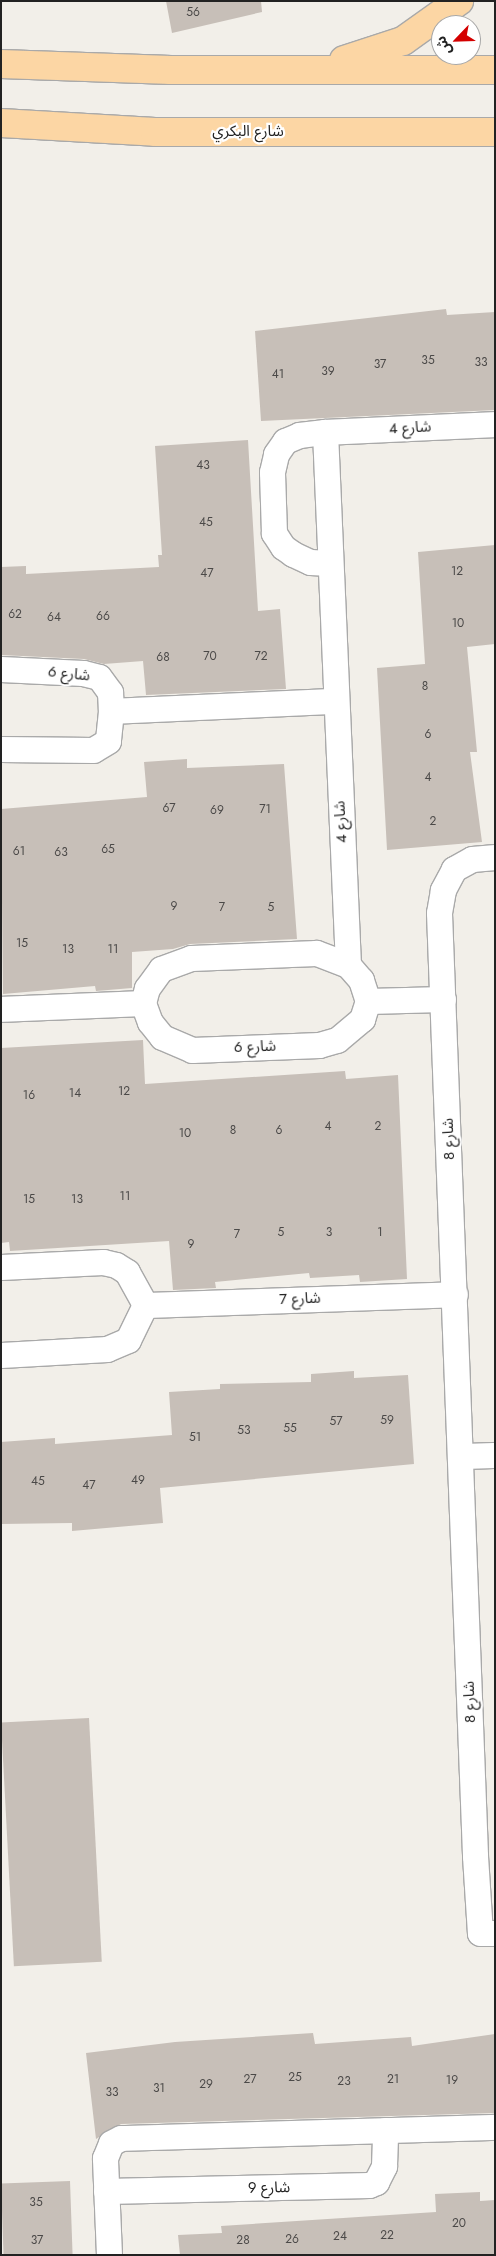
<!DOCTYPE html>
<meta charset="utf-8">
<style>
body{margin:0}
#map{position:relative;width:496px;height:2256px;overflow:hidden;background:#f2efe9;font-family:Jost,"Noto Sans Arabic",sans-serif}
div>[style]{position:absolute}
.building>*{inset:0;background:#c7bfb8;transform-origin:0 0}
.roads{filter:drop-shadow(1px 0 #a9a9a9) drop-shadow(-1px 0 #a9a9a9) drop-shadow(0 1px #a9a9a9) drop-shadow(0 -1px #a9a9a9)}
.minor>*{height:25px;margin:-12.5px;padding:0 12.5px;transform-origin:12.5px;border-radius:12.5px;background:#fff}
.major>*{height:28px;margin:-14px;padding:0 14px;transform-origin:14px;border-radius:14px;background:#fcd6a4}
span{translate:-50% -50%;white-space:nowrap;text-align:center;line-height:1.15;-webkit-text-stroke:4.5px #fff;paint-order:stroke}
.number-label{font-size:12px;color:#4b4948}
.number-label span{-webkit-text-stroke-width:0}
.street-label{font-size:15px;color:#222}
.frame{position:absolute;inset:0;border:2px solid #222;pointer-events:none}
.north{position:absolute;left:431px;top:15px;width:50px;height:50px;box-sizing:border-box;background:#fff;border:1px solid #a7a7a7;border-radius:50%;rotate:246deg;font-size:14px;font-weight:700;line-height:20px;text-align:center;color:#222}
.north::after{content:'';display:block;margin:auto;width:18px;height:22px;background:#d40000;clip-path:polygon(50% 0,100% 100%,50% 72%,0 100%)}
</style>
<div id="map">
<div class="building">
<i style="clip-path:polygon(166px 1px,261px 1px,262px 12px,172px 33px)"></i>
<i style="clip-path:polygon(446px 309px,447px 315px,495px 312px,495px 410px,261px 421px,255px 331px)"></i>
<i style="clip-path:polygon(248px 440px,258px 611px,280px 609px,286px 689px,146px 695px,143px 661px,104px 664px,84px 659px,1px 655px,1px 567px,26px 566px,26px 574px,159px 567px,158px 555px,162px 555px,155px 446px)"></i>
<i style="clip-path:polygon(495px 545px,495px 644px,467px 647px,477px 752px,470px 752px,482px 842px,387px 850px,377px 668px,425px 664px,418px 552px)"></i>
<i style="clip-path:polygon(187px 759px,187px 768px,284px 764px,297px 939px,190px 944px,173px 949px,132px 952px,132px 988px,96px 991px,95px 986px,3px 994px,1px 809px,147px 797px,144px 762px)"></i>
<i style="clip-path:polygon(143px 1040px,145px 1084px,345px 1071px,346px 1079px,398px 1075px,407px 1279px,360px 1282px,359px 1275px,310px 1278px,309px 1273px,215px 1282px,216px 1288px,173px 1290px,169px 1241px,10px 1251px,9px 1242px,1px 1243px,1px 1048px)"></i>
<i style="clip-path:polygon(354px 1371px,354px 1378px,408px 1375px,414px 1464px,160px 1488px,163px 1523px,72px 1531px,72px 1523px,1px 1524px,1px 1442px,55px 1438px,55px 1444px,172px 1435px,169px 1392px,220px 1389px,220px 1384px,311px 1382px,311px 1374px)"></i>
<i style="left:89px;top:1718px;width:244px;height:88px;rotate:87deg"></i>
<i style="clip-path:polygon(313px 2033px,315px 2044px,411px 2037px,412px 2046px,495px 2034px,495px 2113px,121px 2124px,96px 2139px,86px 2053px,175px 2042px)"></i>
<i style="left:70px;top:2181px;width:74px;height:69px;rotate:88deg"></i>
<i style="clip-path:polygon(480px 2192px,480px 2201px,495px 2200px,495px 2255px,180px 2255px,178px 2235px,222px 2233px,221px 2226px,436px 2212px,435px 2194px)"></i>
</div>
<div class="roads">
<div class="minor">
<i style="left:325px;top:432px;width:533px;rotate:87.53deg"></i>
<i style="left:348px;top:965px;width:20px;rotate:49deg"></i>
<i style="left:361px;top:980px;width:22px;rotate:72deg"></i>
<i style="left:330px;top:563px;width:20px;rotate:-177deg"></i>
<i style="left:310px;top:562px;width:19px;rotate:-155deg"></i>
<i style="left:293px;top:554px;width:12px;rotate:-145deg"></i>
<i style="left:283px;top:547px;width:17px;rotate:-123deg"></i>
<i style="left:274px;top:533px;width:61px;rotate:-91.9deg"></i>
<i style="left:272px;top:472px;width:18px;rotate:-77deg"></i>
<i style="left:276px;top:454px;width:16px;rotate:-55deg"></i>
<i style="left:285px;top:441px;width:15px;rotate:-23deg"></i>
<i style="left:299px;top:435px;width:26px;rotate:-7deg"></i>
<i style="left:325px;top:432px;width:170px;rotate:-2.7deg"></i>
<i style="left:1px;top:669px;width:82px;rotate:2.8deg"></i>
<i style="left:83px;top:673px;width:16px;rotate:14deg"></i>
<i style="left:99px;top:677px;width:19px;rotate:54deg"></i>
<i style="left:110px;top:692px;width:19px;rotate:87deg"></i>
<i style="left:111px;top:711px;width:30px;rotate:96deg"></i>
<i style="left:108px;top:741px;width:17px;rotate:149deg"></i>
<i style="left:93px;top:750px;width:92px;rotate:-179.4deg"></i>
<i style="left:111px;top:711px;width:224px;rotate:-2.6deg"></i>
<i style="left:495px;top:857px;width:23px;rotate:175deg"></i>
<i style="left:472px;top:859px;width:21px;rotate:151deg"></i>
<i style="left:454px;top:869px;width:24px;rotate:118deg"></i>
<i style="left:443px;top:890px;width:23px;rotate:100deg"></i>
<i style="left:439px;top:913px;width:944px;rotate:87.81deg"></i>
<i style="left:475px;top:1856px;width:77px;rotate:86.3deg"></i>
<i style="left:480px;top:1933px;width:15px"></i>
<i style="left:348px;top:965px;width:34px;rotate:-159deg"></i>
<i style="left:316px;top:953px;width:125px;rotate:177.7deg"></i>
<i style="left:191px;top:958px;width:32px;rotate:160deg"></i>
<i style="left:161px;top:969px;width:24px;rotate:126deg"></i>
<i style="left:147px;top:988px;width:16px;rotate:105deg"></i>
<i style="left:143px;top:1003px;width:20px;rotate:70deg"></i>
<i style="left:150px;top:1022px;width:19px;rotate:51deg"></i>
<i style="left:162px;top:1037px;width:33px;rotate:23deg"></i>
<i style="left:192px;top:1050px;width:127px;rotate:-2.3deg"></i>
<i style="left:319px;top:1045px;width:19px;rotate:-16deg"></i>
<i style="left:337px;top:1040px;width:33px;rotate:-40deg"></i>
<i style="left:362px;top:1019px;width:19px;rotate:-72deg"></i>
<i style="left:368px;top:1001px;width:75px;rotate:-1.5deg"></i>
<i style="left:1px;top:1009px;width:142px;rotate:-2.4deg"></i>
<i style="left:1px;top:1267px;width:102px;rotate:-2.8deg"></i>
<i style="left:103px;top:1262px;width:13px;rotate:13deg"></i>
<i style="left:116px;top:1265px;width:13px;rotate:32deg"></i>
<i style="left:127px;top:1272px;width:38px;rotate:61deg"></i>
<i style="left:145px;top:1305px;width:39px;rotate:116deg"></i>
<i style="left:128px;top:1340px;width:23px;rotate:157deg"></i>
<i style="left:107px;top:1349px;width:106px;rotate:176.8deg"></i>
<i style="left:145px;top:1305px;width:310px;rotate:-2deg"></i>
<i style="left:462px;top:1456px;width:33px;rotate:-2deg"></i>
<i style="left:106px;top:2191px;width:263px;rotate:-1.3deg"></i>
<i style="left:369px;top:2185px;width:8px;rotate:-23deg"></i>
<i style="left:376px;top:2182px;width:18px;rotate:-63deg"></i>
<i style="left:384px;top:2166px;width:36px;rotate:-88deg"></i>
<i style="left:109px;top:2255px;width:97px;rotate:-92.4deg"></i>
<i style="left:105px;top:2158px;width:16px;rotate:-68deg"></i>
<i style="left:111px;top:2143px;width:11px;rotate:-27deg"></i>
<i style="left:121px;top:2138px;width:374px;rotate:-1.7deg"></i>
</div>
<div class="major">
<i style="left:344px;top:60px;width:62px;rotate:-17.9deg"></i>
<i style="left:403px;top:41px;width:69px;rotate:-35.5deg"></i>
<i style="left:1px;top:64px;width:170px;rotate:2deg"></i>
<i style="left:171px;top:70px;width:324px"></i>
<i style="left:1px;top:123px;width:154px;rotate:3.3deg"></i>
<i style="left:155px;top:132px;width:340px"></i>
</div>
</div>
<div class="number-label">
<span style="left:193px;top:13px">56</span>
<span style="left:428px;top:361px">35</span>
<span style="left:481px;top:363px">33</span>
<span style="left:380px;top:365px">37</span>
<span style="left:328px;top:372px">39</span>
<span style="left:278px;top:375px">41</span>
<span style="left:203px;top:466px">43</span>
<span style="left:206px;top:523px">45</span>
<span style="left:457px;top:572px">12</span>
<span style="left:207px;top:574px">47</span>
<span style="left:15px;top:615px">62</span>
<span style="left:103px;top:617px">66</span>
<span style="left:54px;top:618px">64</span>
<span style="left:458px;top:624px">10</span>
<span style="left:210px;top:657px">70</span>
<span style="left:261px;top:657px">72</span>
<span style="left:163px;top:658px">68</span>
<span style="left:425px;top:687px">8</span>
<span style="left:428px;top:735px">6</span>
<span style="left:428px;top:778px">4</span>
<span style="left:169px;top:809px">67</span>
<span style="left:265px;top:810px">71</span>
<span style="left:217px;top:811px">69</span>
<span style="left:433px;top:822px">2</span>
<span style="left:108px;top:850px">65</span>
<span style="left:19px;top:852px">61</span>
<span style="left:61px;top:853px">63</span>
<span style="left:174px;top:907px">9</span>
<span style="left:222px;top:908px">7</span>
<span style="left:271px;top:908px">5</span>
<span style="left:22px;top:944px">15</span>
<span style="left:68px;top:950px">13</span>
<span style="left:113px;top:950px">11</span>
<span style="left:124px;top:1092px">12</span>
<span style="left:75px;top:1094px">14</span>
<span style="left:29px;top:1096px">16</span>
<span style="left:328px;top:1127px">4</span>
<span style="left:378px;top:1127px">2</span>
<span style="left:233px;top:1131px">8</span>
<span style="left:279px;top:1131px">6</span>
<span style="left:185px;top:1134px">10</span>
<span style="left:125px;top:1197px">11</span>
<span style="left:29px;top:1200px">15</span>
<span style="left:77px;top:1200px">13</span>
<span style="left:281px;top:1233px">5</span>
<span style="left:329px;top:1233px">3</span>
<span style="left:380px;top:1233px">1</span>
<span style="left:237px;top:1235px">7</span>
<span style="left:191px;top:1245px">9</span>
<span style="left:387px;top:1421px">59</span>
<span style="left:336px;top:1422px">57</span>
<span style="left:290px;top:1429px">55</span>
<span style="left:244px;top:1431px">53</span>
<span style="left:195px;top:1438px">51</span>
<span style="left:138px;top:1481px">49</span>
<span style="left:38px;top:1482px">45</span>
<span style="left:89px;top:1486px">47</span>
<span style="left:295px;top:2078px">25</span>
<span style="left:250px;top:2080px">27</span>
<span style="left:393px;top:2080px">21</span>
<span style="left:452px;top:2081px">19</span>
<span style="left:344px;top:2082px">23</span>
<span style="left:206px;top:2085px">29</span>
<span style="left:159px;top:2089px">31</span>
<span style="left:112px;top:2093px">33</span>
<span style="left:36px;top:2203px">35</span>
<span style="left:459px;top:2224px">20</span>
<span style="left:387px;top:2236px">22</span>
<span style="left:340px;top:2237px">24</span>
<span style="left:292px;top:2240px">26</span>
<span style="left:37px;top:2241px">37</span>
<span style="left:243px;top:2241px">28</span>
</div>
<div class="street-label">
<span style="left:248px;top:132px">شارع البكري</span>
<span style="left:410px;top:428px;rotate:-3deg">شارع 4</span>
<span style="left:69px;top:674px;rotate:6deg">شارع 6</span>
<span style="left:341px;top:822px;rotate:-93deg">شارع 4</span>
<span style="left:255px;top:1047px;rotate:-2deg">شارع 6</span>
<span style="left:449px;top:1139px;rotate:-92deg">شارع 8</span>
<span style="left:300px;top:1299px;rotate:-2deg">شارع 7</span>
<span style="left:470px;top:1702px;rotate:-92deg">شارع 8</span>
<span style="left:269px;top:2188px;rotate:-1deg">شارع 9</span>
</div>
<div class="frame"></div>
<div class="north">ش</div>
</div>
